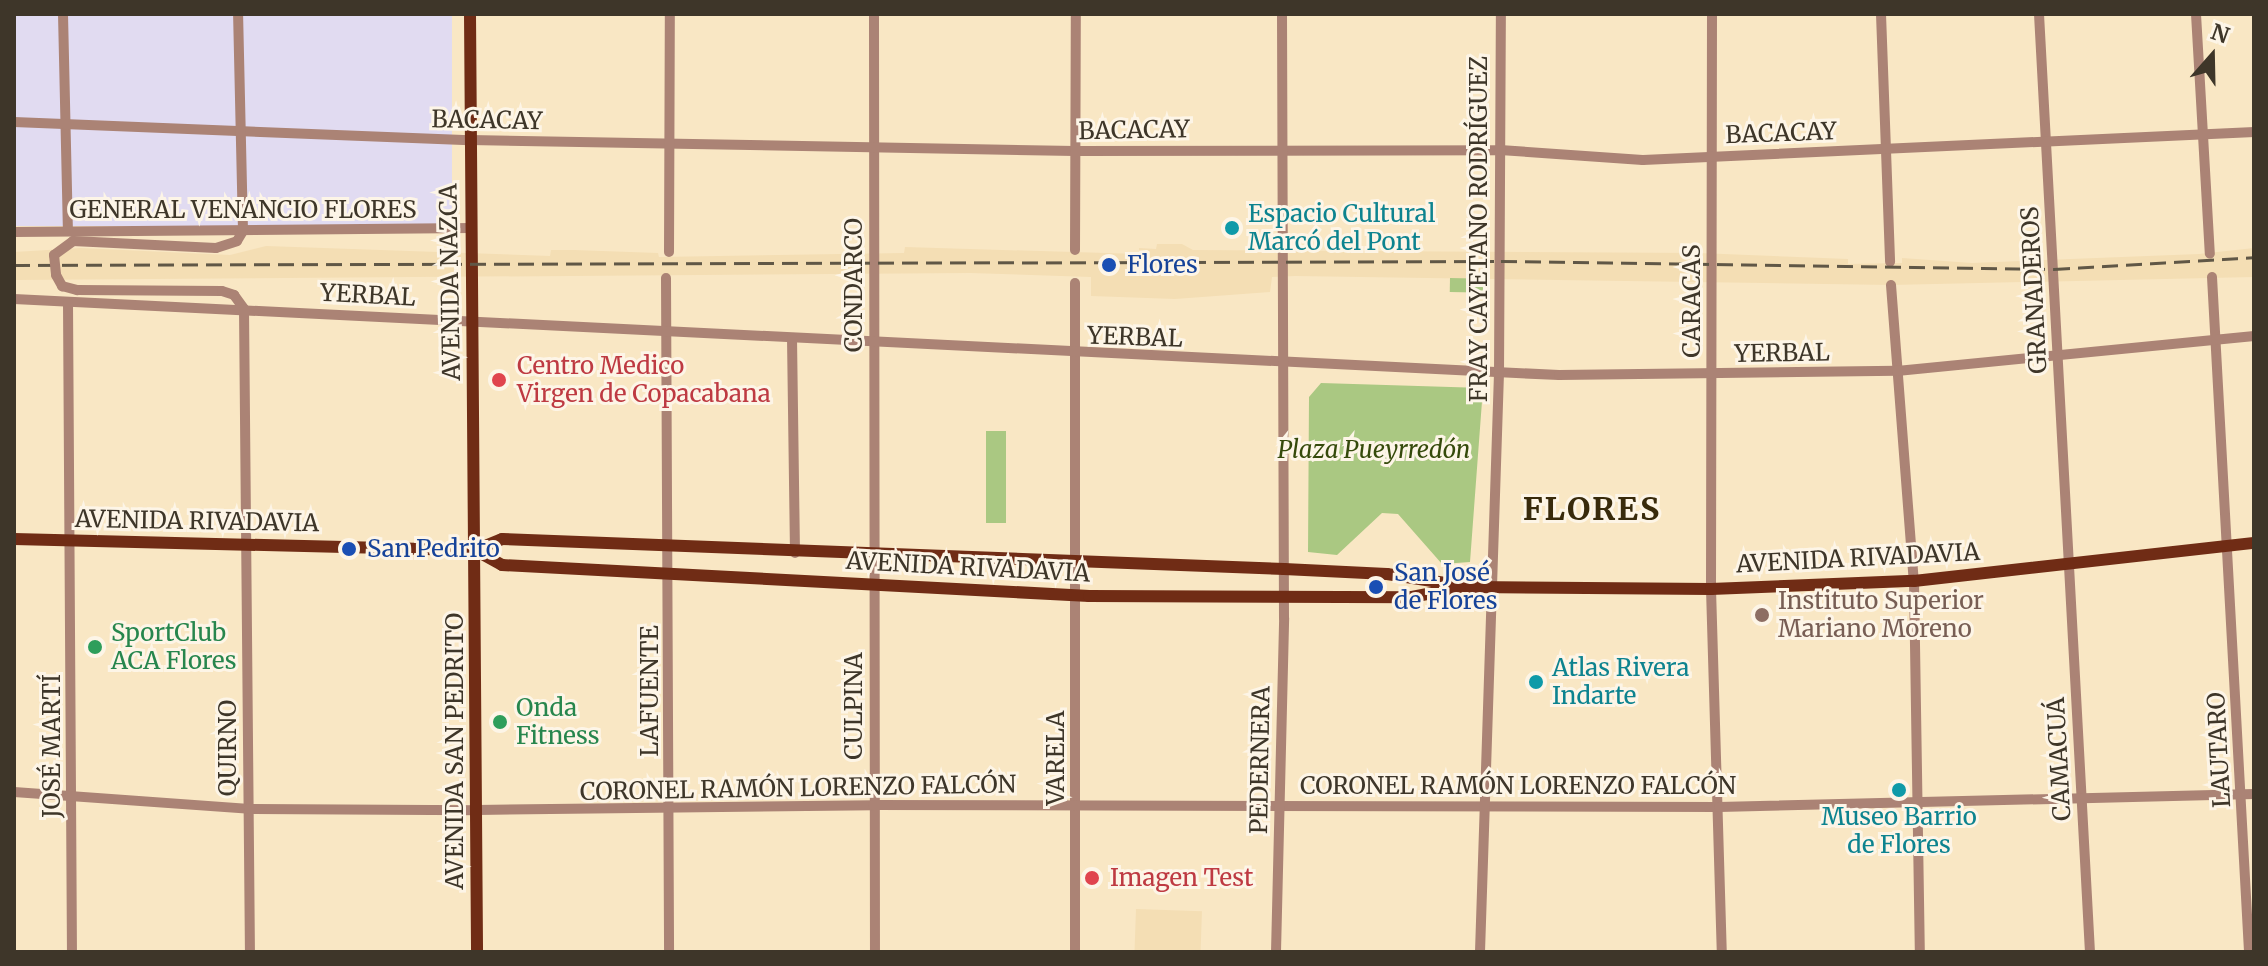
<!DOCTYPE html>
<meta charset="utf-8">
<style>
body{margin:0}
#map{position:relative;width:2268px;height:966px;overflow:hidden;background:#f9e7c4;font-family:Merriweather,serif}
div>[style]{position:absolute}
.commercial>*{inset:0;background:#e1dbf1;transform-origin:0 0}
.built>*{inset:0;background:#f4deb4;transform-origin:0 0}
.green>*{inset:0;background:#aac882;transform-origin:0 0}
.minor>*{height:10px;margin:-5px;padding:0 5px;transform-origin:5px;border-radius:5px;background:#ab8375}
.major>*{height:12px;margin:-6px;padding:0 6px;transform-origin:6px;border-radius:6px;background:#702c15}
.rail>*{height:3px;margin-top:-1.5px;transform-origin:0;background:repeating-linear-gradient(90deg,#605746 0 16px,transparent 0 24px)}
.minor-bridge>*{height:10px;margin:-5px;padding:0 5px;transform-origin:5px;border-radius:5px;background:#ab8375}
.dots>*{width:22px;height:22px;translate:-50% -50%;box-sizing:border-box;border:4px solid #fdf5e7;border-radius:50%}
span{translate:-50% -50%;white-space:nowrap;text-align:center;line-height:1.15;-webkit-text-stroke:6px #fdf5e7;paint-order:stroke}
.street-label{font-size:24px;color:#3e3629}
.culture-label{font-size:24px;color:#0d838f}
.left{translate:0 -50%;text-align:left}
.transit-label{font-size:24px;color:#164399}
.health-label{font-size:24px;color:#be3a42}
.park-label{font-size:24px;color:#354a0b;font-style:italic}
.education-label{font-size:24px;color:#785e54}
.leisure-label{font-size:24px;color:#27864d}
.district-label{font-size:32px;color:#382a0b;font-weight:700;letter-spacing:2px}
.frame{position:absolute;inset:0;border:16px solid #3e3629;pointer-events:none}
.north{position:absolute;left:2172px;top:16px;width:80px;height:80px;-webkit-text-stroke:6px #fdf5e7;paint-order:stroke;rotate:20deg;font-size:22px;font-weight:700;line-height:32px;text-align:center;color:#3e3629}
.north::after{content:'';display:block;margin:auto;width:28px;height:36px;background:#3e3629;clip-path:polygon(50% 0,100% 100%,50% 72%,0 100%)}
</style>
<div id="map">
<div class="commercial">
<i style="left:14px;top:14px;width:438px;height:212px"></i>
</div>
<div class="built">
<i style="clip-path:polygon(1157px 244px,1182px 244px,1193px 250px,1699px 253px,1848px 259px,1848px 264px,1902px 263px,1902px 258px,1972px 263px,2199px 254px,2254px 248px,2254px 277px,1891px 285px,1295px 276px,1272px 277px,1270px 292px,1175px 299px,1091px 296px,1091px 277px,970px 273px,14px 280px,14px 252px,81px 248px,230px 255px,266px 246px,550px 256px,551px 250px,574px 250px,658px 253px,659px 257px,904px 253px,905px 247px,1139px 254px,1139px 248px,1156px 249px)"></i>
<i style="left:1136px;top:909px;width:66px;height:43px;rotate:2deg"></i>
</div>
<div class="green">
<i style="left:1450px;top:278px;width:39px;height:14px;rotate:1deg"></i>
<i style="clip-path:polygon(1321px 383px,1483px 388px,1470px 562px,1442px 564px,1398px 514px,1382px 513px,1337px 555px,1308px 552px,1309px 397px)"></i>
<i style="left:986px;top:431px;width:20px;height:92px"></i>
</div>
<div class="minor">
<i style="left:63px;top:14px;width:217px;rotate:88.7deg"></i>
<i style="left:874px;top:14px;width:938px;rotate:89.94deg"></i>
<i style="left:1712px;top:14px;width:575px;rotate:90.1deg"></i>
<i style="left:1711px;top:589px;width:363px;rotate:88.3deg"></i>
<i style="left:1881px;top:14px;width:248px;rotate:87.9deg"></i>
<i style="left:2039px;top:14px;width:939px;rotate:86.89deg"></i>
<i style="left:2196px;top:14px;width:240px;rotate:86.7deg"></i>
<i style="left:14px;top:122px;width:456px;rotate:2.3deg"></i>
<i style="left:470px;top:140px;width:605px;rotate:1.04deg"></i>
<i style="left:1075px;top:151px;width:425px;rotate:-0.1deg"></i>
<i style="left:1500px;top:150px;width:143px;rotate:4deg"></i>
<i style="left:1643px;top:160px;width:612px;rotate:-2.62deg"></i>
<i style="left:14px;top:232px;width:458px;rotate:-0.5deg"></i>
<i style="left:1075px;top:250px;width:236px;rotate:-89.8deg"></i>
<i style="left:669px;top:252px;width:238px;rotate:-89.8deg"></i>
<i style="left:54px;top:255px;width:24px;rotate:-36deg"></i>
<i style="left:73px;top:241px;width:143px;rotate:2.8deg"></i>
<i style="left:216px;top:248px;width:22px;rotate:-18deg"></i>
<i style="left:237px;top:241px;width:12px;rotate:-59deg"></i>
<i style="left:243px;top:231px;width:217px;rotate:-91.3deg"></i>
<i style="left:56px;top:275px;width:13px;rotate:61deg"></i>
<i style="left:62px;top:286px;width:16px;rotate:15deg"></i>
<i style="left:77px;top:290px;width:145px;rotate:0.4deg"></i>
<i style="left:222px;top:291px;width:13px;rotate:18deg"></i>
<i style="left:234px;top:295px;width:17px;rotate:54deg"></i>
<i style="left:2212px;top:277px;width:676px;rotate:86.86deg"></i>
<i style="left:666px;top:278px;width:674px;rotate:89.74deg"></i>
<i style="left:1075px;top:283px;width:669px;rotate:90deg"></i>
<i style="left:1891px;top:285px;width:297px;rotate:85.6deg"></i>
<i style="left:1914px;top:581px;width:371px;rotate:89.1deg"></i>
<i style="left:14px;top:299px;width:1547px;rotate:2.82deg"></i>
<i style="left:1559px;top:375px;width:338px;rotate:-0.7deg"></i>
<i style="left:1897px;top:371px;width:359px;rotate:-5.6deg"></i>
<i style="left:68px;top:303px;width:649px;rotate:89.65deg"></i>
<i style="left:244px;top:309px;width:643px;rotate:89.47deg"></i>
<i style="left:792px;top:338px;width:215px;rotate:89.2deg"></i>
<i style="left:14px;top:792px;width:236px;rotate:4.1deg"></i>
<i style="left:249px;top:809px;width:228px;rotate:0.3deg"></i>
<i style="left:477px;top:810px;width:396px;rotate:-0.7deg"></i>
<i style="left:873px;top:805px;width:846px;rotate:0.14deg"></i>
<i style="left:1719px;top:807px;width:535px;rotate:-1.39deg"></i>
<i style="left:1276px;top:952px;width:334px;rotate:-88.6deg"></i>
<i style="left:1284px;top:618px;width:604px;rotate:-90.19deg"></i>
<i style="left:1480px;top:952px;width:579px;rotate:-88.12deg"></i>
<i style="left:1499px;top:373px;width:359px;rotate:-89.7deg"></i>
</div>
<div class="major">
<i style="left:470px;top:14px;width:938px;rotate:89.57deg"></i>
<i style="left:14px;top:539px;width:461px;rotate:1.4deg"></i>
<i style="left:475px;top:550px;width:29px;rotate:-22deg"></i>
<i style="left:502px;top:539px;width:783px;rotate:2.2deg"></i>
<i style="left:1284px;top:569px;width:103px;rotate:2.8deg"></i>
<i style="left:1387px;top:574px;width:85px;rotate:8.8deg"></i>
<i style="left:1471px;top:587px;width:240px;rotate:0.5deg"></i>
<i style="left:1711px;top:589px;width:203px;rotate:-2.3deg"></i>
<i style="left:1914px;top:581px;width:342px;rotate:-6.4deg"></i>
<i style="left:475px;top:550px;width:31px;rotate:29deg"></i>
<i style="left:502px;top:565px;width:588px;rotate:3.02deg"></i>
<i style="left:1089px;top:596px;width:323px;rotate:0.2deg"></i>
<i style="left:1412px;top:597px;width:47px;rotate:-11.1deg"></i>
</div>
<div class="rail">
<i style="left:14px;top:265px;width:1487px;rotate:-0.15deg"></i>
<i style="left:1501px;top:261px;width:553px;rotate:0.83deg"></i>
<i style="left:2054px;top:269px;width:200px;rotate:-3.4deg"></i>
</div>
<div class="minor-bridge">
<i style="left:54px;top:255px;width:20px;rotate:84deg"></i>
</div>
<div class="dots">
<i style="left:1232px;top:228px;background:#0f9aa8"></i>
<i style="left:1109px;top:265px;background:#1a4fb4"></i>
<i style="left:499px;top:380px;background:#e0444e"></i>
<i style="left:349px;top:549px;background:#1a4fb4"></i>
<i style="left:1376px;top:587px;background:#1a4fb4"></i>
<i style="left:1762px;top:615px;background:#8d6e63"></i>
<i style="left:95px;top:647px;background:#2e9e5b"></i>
<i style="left:1536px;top:682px;background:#0f9aa8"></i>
<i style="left:500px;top:722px;background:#2e9e5b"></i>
<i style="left:1899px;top:790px;background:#0f9aa8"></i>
<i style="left:1092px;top:878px;background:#e0444e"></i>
</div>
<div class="street-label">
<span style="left:487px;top:120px;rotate:1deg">BACACAY</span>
<span style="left:1134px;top:130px;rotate:-1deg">BACACAY</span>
<span style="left:1781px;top:133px;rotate:-2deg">BACACAY</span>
<span style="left:243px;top:210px">GENERAL VENANCIO FLORES</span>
<span style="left:1479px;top:229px;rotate:-90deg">FRAY CAYETANO RODRÍGUEZ</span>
<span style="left:450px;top:282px;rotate:-91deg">AVENIDA NAZCA</span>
<span style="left:854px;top:285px;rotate:-90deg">CONDARCO</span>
<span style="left:2034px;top:290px;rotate:-93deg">GRANADEROS</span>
<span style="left:368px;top:295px;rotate:3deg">YERBAL</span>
<span style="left:1692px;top:301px;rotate:-90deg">CARACAS</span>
<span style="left:1135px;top:337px;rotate:2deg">YERBAL</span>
<span style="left:1782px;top:353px;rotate:-1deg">YERBAL</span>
<span style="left:197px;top:521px;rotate:1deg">AVENIDA RIVADAVIA</span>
<span style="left:1858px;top:558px;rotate:-3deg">AVENIDA RIVADAVIA</span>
<span style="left:968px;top:567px;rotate:3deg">AVENIDA RIVADAVIA</span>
<span style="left:650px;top:691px;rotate:-90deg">LAFUENTE</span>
<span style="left:854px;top:706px;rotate:-90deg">CULPINA</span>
<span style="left:52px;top:746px;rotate:-90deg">JOSÉ MARTÍ</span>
<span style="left:228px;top:748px;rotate:-90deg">QUIRNO</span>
<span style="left:2219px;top:750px;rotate:-93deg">LAUTARO</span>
<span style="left:455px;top:751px;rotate:-90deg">AVENIDA SAN PEDRITO</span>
<span style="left:1056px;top:758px;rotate:-90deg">VARELA</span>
<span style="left:2059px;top:759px;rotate:-93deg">CAMACUÁ</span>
<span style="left:1260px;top:760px;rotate:-89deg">PEDERNERA</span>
<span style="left:1518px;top:786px">CORONEL RAMÓN LORENZO FALCÓN</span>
<span style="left:798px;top:788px;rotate:-1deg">CORONEL RAMÓN LORENZO FALCÓN</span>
</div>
<div class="culture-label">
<span class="left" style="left:1248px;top:228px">Espacio Cultural<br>Marcó del Pont</span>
<span class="left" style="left:1552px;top:682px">Atlas Rivera<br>Indarte</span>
<span style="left:1899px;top:831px">Museo Barrio<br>de Flores</span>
</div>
<div class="transit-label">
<span class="left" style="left:1127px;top:265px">Flores</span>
<span class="left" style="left:367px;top:549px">San Pedrito</span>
<span class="left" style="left:1394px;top:587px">San José<br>de Flores</span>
</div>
<div class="health-label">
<span class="left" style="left:517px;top:380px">Centro Medico<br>Virgen de Copacabana</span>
<span class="left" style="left:1110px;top:878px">Imagen Test</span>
</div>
<div class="park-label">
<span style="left:1374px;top:450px">Plaza Pueyrredón</span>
</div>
<div class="education-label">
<span class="left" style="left:1778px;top:615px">Instituto Superior<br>Mariano Moreno</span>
</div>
<div class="leisure-label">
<span class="left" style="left:111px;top:647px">SportClub<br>ACA Flores</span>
<span class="left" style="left:516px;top:722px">Onda<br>Fitness</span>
</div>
<div class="district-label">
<span style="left:1592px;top:509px">FLORES</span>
</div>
<div class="frame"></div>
<div class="north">N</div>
</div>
